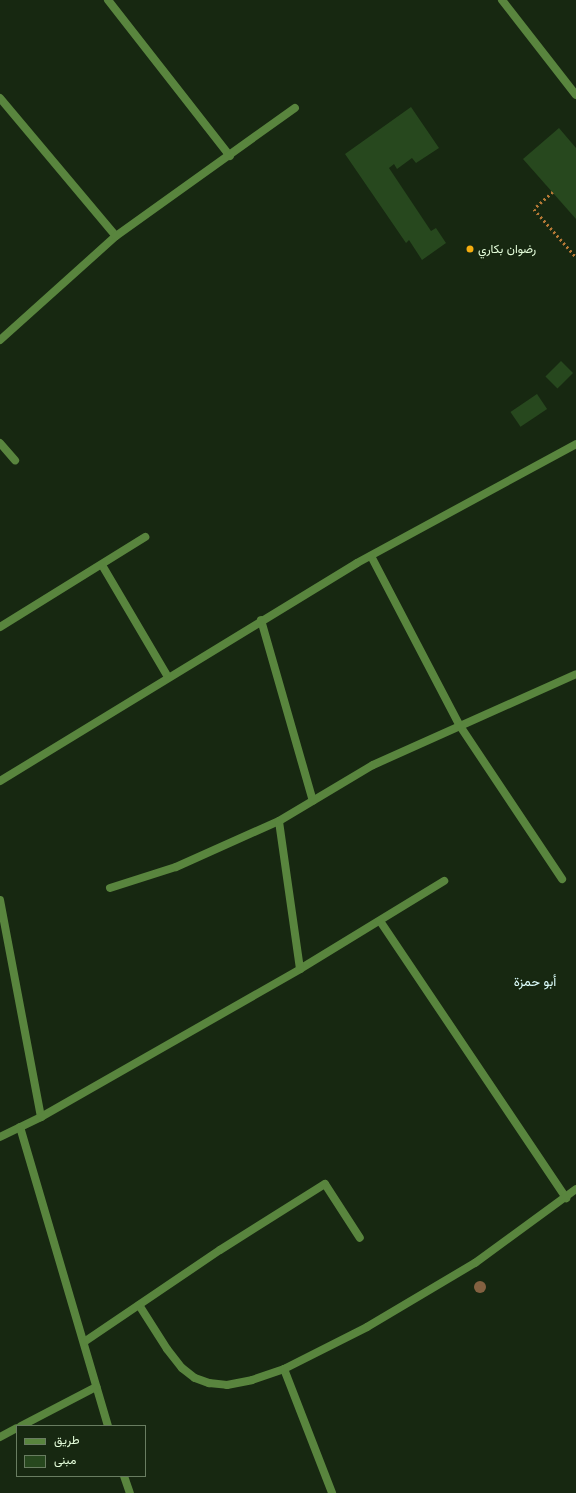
<!DOCTYPE html>
<meta charset="utf-8">
<style>
body{margin:0}
#map{position:relative;width:576px;height:1493px;overflow:hidden;background:#172811;font-family:Inter,Vazirmatn,sans-serif}
div>[style]{position:absolute}
.building>*{inset:0;background:#27481e;transform-origin:0 0}
.path>*{height:2.5px;margin-top:-1.25px;transform-origin:0;background:repeating-linear-gradient(90deg,#b67936 0 2px,transparent 0 5px)}
.lane>*{height:8px;margin:-4px;padding:0 4px;transform-origin:4px;border-radius:4px;background:#59853e}
.street>*{height:8px;margin:-4px;padding:0 4px;transform-origin:4px;border-radius:4px;background:#59853e}
.trees>*{width:12px;height:12px;margin:-6px;border-radius:50%;background:#836141}
.dots>*{width:11px;height:11px;translate:-50% -50%;box-sizing:border-box;border:2px solid #172811;border-radius:50%}
span{translate:-50% -50%;white-space:nowrap;text-align:center;line-height:1.15;-webkit-text-stroke:3px #172811;paint-order:stroke}
.poi-label{font-size:12px;color:#e4fdda}
.left{translate:0 -50%;text-align:left}
.neighbourhood-label{font-size:13px;color:#dcfdfc}
.legend{position:absolute;left:16px;top:1425px;width:130px;height:52px;box-sizing:border-box;background:#172811;border:1px solid #697d61;margin:0;padding:5px 7px;list-style:none;font-size:12px;color:#e4fdda}
.legend li{display:flex;align-items:center;gap:8px;height:20px}
.legend b{width:20px;border:1px solid #697d61}
</style>
<div id="map">
<div class="building">
<i style="clip-path:polygon(411px 107px,439px 148px,416px 163px,412px 158px,397px 169px,394px 164px,389px 168px,431px 231px,436px 228px,446px 243px,422px 260px,409px 240px,406px 243px,345px 154px)"></i>
<i style="clip-path:polygon(559px 128px,576px 148px,576px 219px,523px 159px)"></i>
<i style="left:561px;top:361px;width:17px;height:22px;rotate:45deg"></i>
<i style="left:537px;top:394px;width:18px;height:32px;rotate:56deg"></i>
</div>
<div class="path">
<i style="left:553px;top:192px;width:25px;rotate:138deg"></i>
<i style="left:534px;top:209px;width:64px;rotate:48.8deg"></i>
</div>
<div class="lane">
<i style="left:0;top:98px;width:180px;rotate:50deg"></i>
<i style="left:0;top:443px;width:23px;rotate:49deg"></i>
<i style="left:371px;top:556px;width:192px;rotate:62.4deg"></i>
<i style="left:460px;top:726px;width:184px;rotate:56.3deg"></i>
<i style="left:102px;top:565px;width:130px;rotate:59.5deg"></i>
<i style="left:0;top:627px;width:171px;rotate:-31.8deg"></i>
<i style="left:110px;top:888px;width:69px;rotate:-17.7deg"></i>
<i style="left:176px;top:867px;width:113px;rotate:-24.1deg"></i>
<i style="left:300px;top:969px;width:169px;rotate:-31.4deg"></i>
<i style="left:220px;top:1250px;width:124px;rotate:-32.2deg"></i>
<i style="left:325px;top:1184px;width:64px;rotate:57.1deg"></i>
<i style="left:139px;top:1305px;width:52px;rotate:57.5deg"></i>
<i style="left:167px;top:1349px;width:24px;rotate:52deg"></i>
<i style="left:182px;top:1368px;width:16px;rotate:38deg"></i>
<i style="left:195px;top:1378px;width:15px;rotate:20deg"></i>
<i style="left:209px;top:1383px;width:18px;rotate:6deg"></i>
<i style="left:227px;top:1385px;width:25px;rotate:-11deg"></i>
<i style="left:284px;top:1369px;width:133px;rotate:68.8deg"></i>
</div>
<div class="street">
<i style="left:108px;top:0;width:198px;rotate:52deg"></i>
<i style="left:502px;top:0;width:120px;rotate:52.1deg"></i>
<i style="left:0;top:340px;width:156px;rotate:-41.9deg"></i>
<i style="left:116px;top:236px;width:220px;rotate:-35.6deg"></i>
<i style="left:261px;top:620px;width:188px;rotate:74deg"></i>
<i style="left:0;top:781px;width:418px;rotate:-31.4deg"></i>
<i style="left:357px;top:563px;width:249px;rotate:-28.5deg"></i>
<i style="left:0;top:900px;width:221px;rotate:79.3deg"></i>
<i style="left:380px;top:921px;width:334px;rotate:56.1deg"></i>
<i style="left:20px;top:1127px;width:312px;rotate:73.6deg"></i>
<i style="left:0;top:1137px;width:46px;rotate:-26deg"></i>
<i style="left:41px;top:1117px;width:298px;rotate:-29.7deg"></i>
<i style="left:300px;top:969px;width:149px;rotate:-98.1deg"></i>
<i style="left:279px;top:821px;width:109px;rotate:-30.8deg"></i>
<i style="left:373px;top:765px;width:222px;rotate:-24.1deg"></i>
<i style="left:84px;top:1342px;width:164px;rotate:-34.1deg"></i>
<i style="left:252px;top:1380px;width:34px;rotate:-19deg"></i>
<i style="left:284px;top:1369px;width:93px;rotate:-26.8deg"></i>
<i style="left:367px;top:1327px;width:126px;rotate:-30.7deg"></i>
<i style="left:475px;top:1263px;width:125px;rotate:-36.2deg"></i>
<i style="left:21px;top:1426px;width:85px;rotate:-27.5deg"></i>
<i style="left:0;top:1437px;width:19px;rotate:-28deg"></i>
<i style="left:124px;top:1476px;width:18px;rotate:71deg"></i>
</div>
<div class="trees">
<i style="left:480px;top:1287px"></i>
</div>
<div class="dots">
<i style="left:470px;top:249px;background:#f5ad0f"></i>
</div>
<div class="poi-label">
<span class="left" style="left:478px;top:249px">رضوان بكاري</span>
</div>
<div class="neighbourhood-label">
<span style="left:535px;top:981px">أبو حمزة</span>
</div>
<ul class="legend">
<li><b style="height:5px;background:#59853e"></b>طريق</li>
<li><b style="height:11px;background:#27481e"></b>مبنى</li>
</ul>
</div>
